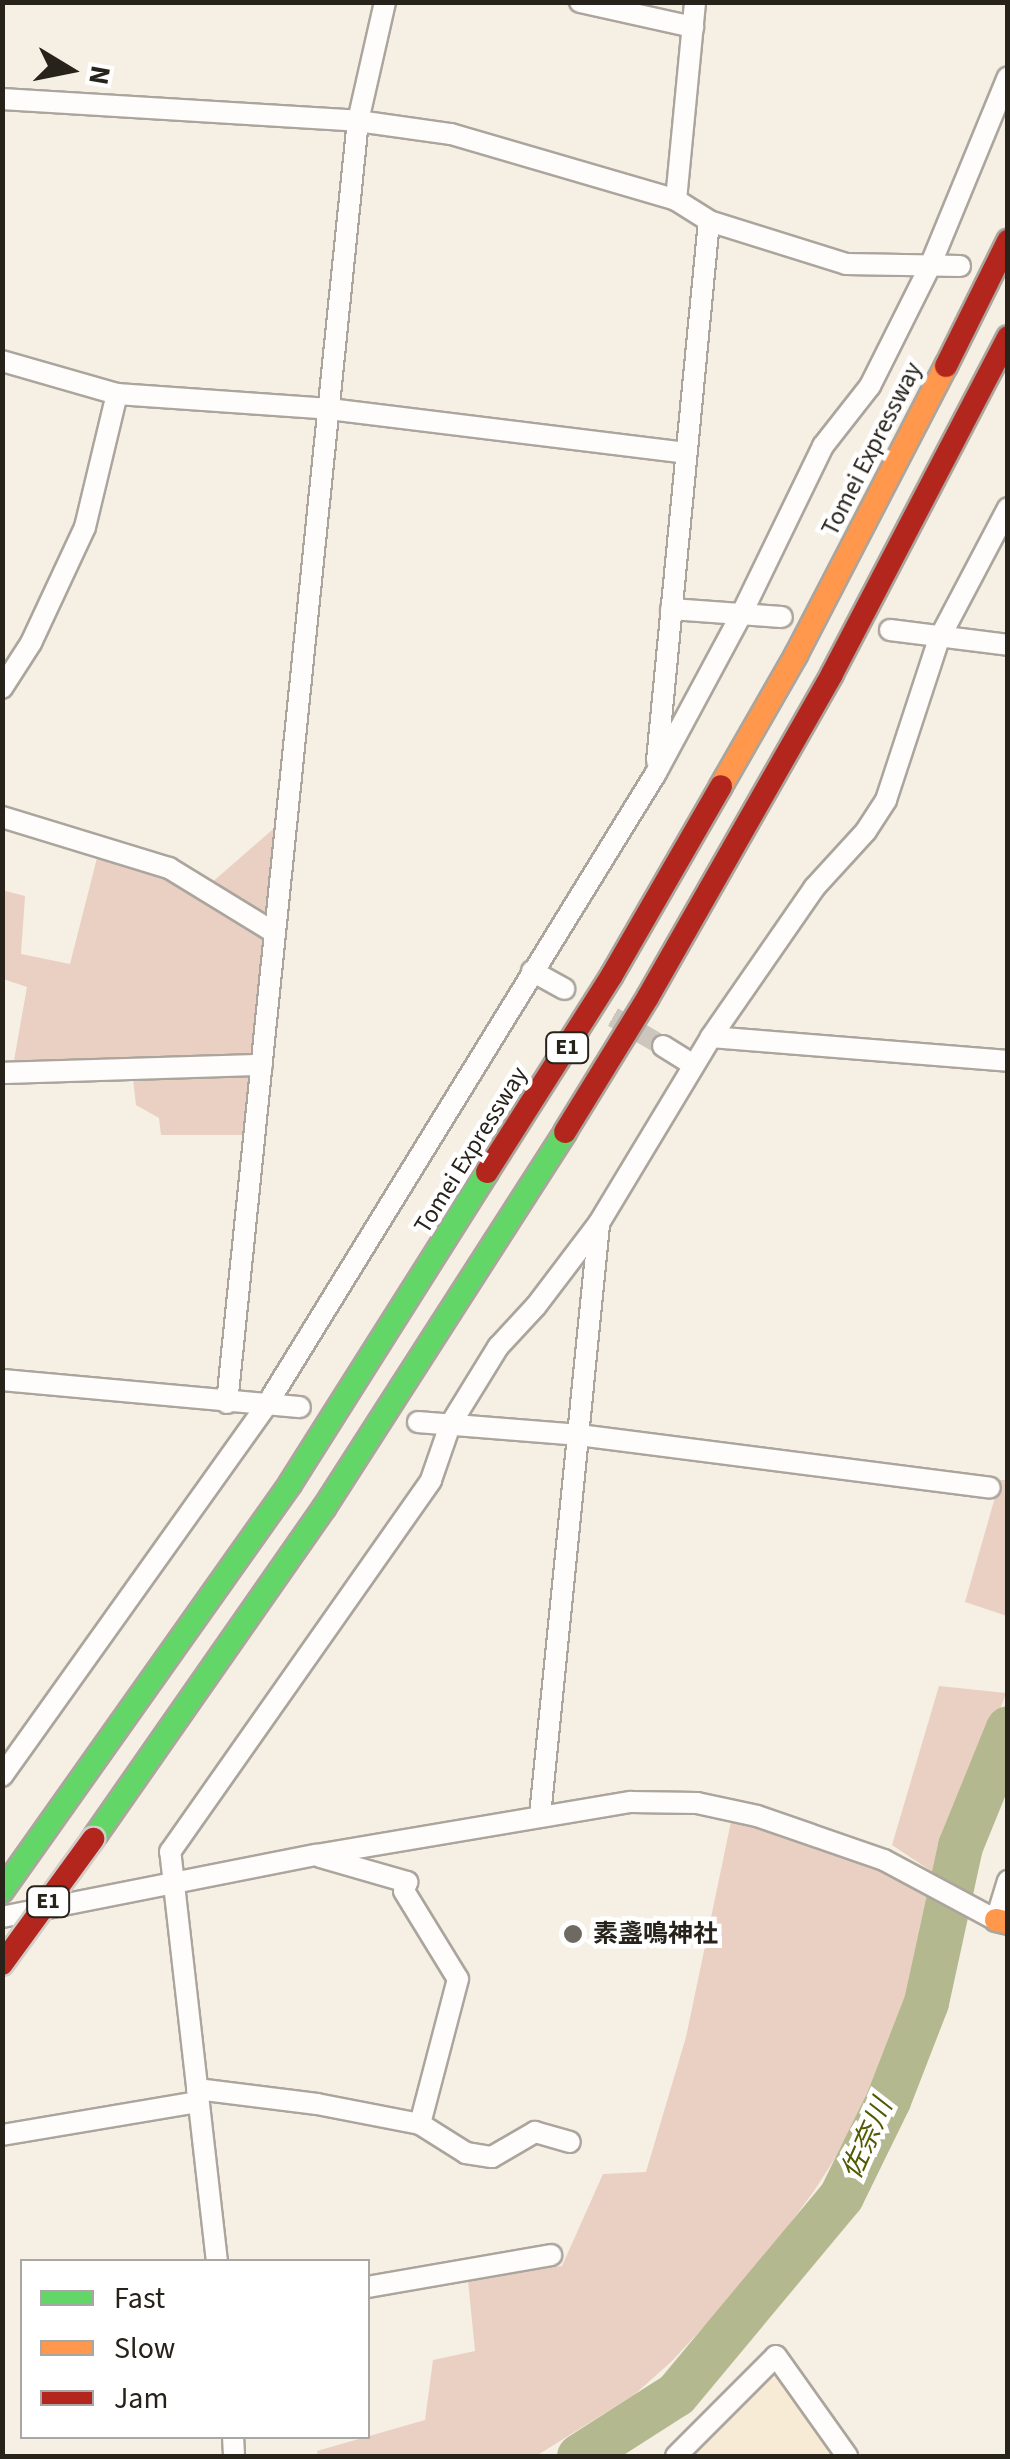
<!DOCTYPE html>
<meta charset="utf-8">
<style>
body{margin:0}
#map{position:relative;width:1010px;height:2459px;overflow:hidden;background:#f6efe4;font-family:"Source Sans 3","Noto Sans JP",sans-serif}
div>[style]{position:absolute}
.built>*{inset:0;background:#f8ebd6}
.green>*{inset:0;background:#ead0c2}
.river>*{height:45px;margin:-22.5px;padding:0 22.5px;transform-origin:22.5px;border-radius:22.5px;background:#b4b88f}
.street-tunnel>*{height:20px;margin-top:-10px;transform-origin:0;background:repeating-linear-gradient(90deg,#cdc6bc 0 20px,transparent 0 30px)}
.roads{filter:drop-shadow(2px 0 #aba59d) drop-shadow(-2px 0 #aba59d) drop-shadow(0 2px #aba59d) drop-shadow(0 -2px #aba59d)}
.street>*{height:20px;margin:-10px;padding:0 10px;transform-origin:10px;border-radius:10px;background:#fefdfb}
.fast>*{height:22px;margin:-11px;padding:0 11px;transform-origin:11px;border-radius:11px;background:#63d668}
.slow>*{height:22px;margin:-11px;padding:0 11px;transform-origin:11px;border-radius:11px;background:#ff974d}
.jam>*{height:22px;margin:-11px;padding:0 11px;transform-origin:11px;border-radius:11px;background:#b3261e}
.bridges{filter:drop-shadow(2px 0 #d1cdc8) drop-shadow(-2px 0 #d1cdc8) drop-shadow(0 2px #d1cdc8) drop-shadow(0 -2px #d1cdc8)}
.jam-bridge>*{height:22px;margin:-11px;padding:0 11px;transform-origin:11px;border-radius:11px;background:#b3261e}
.dots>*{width:28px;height:28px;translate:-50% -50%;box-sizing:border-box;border:5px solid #fff;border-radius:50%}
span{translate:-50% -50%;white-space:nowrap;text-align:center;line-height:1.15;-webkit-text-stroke:9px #fff;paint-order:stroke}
.shield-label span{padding:2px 8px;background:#fff;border:2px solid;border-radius:8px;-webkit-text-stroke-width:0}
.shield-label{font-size:22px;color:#27221a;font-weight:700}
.street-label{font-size:25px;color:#27221a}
.poi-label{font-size:25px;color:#27221a;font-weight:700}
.left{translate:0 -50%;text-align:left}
.water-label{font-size:28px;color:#525b00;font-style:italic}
.frame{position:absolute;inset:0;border:5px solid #27221a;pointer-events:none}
.legend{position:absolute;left:20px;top:2259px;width:350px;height:180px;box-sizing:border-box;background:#fff;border:2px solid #a9a7a3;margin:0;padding:12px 18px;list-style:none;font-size:30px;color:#27221a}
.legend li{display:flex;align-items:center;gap:20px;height:50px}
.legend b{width:50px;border:2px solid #a9a7a3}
.north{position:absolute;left:20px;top:20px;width:100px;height:100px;-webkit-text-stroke:8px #fff;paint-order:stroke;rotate:100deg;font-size:28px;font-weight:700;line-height:40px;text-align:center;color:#27221a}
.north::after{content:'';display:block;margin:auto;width:35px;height:45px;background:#27221a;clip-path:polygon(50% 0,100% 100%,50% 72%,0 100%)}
</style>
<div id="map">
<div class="built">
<i style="clip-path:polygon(767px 2377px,780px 2378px,834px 2456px,689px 2456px)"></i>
</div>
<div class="green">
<i style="clip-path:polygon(279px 824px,268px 924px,209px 885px)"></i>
<i style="clip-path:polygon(99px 850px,167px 873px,268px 933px,256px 1057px,13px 1066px,27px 987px,3px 979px,2px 890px,25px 896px,21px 954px,70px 964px)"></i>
<i style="clip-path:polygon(256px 1072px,249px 1135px,161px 1135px,159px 1118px,136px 1105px,133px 1079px)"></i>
<i style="clip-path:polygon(1000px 1480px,1007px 1480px,1007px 1616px,965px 1602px)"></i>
<i style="clip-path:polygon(939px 1686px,1006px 1693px,940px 1877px,892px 1845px)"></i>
<i style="clip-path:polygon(732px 1817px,882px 1866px,934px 1901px,921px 1961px,890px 2049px,854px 2129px,814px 2191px,753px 2274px,672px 2361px,634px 2395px,536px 2456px,318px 2456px,317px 2451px,425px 2420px,433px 2360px,475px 2351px,468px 2281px,562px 2266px,603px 2174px,646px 2172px,686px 2037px)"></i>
</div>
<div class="river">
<i style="left:579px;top:2456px;width:115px;rotate:-32.6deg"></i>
<i style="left:676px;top:2394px;width:258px;rotate:-50.2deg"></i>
<i style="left:841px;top:2196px;width:107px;rotate:-63.9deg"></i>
<i style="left:888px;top:2100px;width:105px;rotate:-68.8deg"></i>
<i style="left:926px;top:2002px;width:160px;rotate:-77.7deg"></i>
<i style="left:960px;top:1846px;width:127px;rotate:-67.9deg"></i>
</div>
<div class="street-tunnel">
<i style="left:587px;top:1002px;width:88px;rotate:30.1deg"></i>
</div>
<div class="roads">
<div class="street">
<i style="left:580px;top:2px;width:116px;rotate:12.5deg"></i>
<i style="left:2px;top:99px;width:357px;rotate:3.5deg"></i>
<i style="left:358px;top:121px;width:94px;rotate:8deg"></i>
<i style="left:451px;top:134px;width:234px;rotate:16.3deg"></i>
<i style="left:676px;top:200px;width:39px;rotate:32deg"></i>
<i style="left:709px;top:221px;width:144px;rotate:17.4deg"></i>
<i style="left:846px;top:264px;width:114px;rotate:1deg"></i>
<i style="left:676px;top:200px;width:199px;rotate:-84.5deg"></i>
<i style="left:2px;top:361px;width:120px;rotate:16deg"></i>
<i style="left:117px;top:394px;width:213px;rotate:4deg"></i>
<i style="left:329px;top:409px;width:360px;rotate:7deg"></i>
<i style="left:671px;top:609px;width:111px;rotate:4.1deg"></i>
<i style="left:890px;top:630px;width:119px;rotate:7.2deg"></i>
<i style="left:2px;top:688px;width:54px;rotate:-57.2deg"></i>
<i style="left:31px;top:643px;width:128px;rotate:-65deg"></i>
<i style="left:85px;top:527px;width:137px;rotate:-76.5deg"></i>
<i style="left:657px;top:761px;width:542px;rotate:-84.5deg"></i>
<i style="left:2px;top:817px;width:175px;rotate:17deg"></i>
<i style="left:169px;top:868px;width:124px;rotate:31.5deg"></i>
<i style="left:532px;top:971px;width:37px;rotate:29deg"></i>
<i style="left:711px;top:1037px;width:298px;rotate:4.6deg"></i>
<i style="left:663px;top:1046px;width:36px;rotate:32deg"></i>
<i style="left:2px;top:1073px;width:260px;rotate:-1.8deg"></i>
<i style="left:2px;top:1380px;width:299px;rotate:5.2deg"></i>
<i style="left:227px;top:1403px;width:1289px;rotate:-84.17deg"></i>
<i style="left:358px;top:121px;width:122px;rotate:-77.2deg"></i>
<i style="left:418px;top:1422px;width:162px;rotate:4.6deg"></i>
<i style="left:579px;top:1435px;width:414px;rotate:7.3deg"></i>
<i style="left:2px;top:1776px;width:455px;rotate:-54.5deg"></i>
<i style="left:266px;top:1406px;width:743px;rotate:-58.36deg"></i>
<i style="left:656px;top:773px;width:179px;rotate:-61.7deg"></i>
<i style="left:741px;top:615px;width:188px;rotate:-64.1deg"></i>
<i style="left:823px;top:446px;width:76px;rotate:-51.9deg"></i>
<i style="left:870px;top:386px;width:134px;rotate:-63.4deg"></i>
<i style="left:930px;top:266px;width:204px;rotate:-67.6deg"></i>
<i style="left:540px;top:1816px;width:594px;rotate:-84.3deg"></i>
<i style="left:320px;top:1857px;width:91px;rotate:16deg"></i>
<i style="left:407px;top:1882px;width:9px;rotate:108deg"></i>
<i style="left:404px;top:1891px;width:103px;rotate:58.5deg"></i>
<i style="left:458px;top:1979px;width:150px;rotate:104.7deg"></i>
<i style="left:2px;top:1917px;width:320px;rotate:-11.2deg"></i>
<i style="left:316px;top:1855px;width:319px;rotate:-9.6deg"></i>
<i style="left:631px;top:1802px;width:66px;rotate:0.9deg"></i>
<i style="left:697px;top:1803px;width:61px;rotate:12.2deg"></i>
<i style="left:757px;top:1816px;width:134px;rotate:19.1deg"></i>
<i style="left:884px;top:1860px;width:127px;rotate:28.2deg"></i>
<i style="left:996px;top:1920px;width:41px;rotate:-72.9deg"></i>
<i style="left:197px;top:2089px;width:121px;rotate:7.1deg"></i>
<i style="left:317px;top:2104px;width:105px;rotate:11deg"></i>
<i style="left:420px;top:2124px;width:54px;rotate:32.2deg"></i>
<i style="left:466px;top:2153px;width:26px;rotate:9deg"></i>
<i style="left:492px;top:2157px;width:50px;rotate:-30.2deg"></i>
<i style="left:535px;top:2132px;width:36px;rotate:16deg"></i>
<i style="left:2px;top:2135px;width:199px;rotate:-9.6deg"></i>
<i style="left:217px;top:2262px;width:413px;rotate:-96.5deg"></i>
<i style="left:170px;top:1852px;width:454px;rotate:-54.9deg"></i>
<i style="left:431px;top:1480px;width:58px;rotate:-70.9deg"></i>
<i style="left:450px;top:1425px;width:92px;rotate:-58.4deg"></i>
<i style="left:498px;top:1347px;width:56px;rotate:-47.2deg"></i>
<i style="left:536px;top:1306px;width:104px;rotate:-52.8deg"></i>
<i style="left:599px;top:1223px;width:217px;rotate:-58.9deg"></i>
<i style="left:711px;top:1037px;width:181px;rotate:-55.3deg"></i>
<i style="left:814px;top:888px;width:77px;rotate:-47.6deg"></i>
<i style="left:866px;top:831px;width:37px;rotate:-57deg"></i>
<i style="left:886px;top:800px;width:169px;rotate:-71.8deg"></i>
<i style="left:939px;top:639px;width:148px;rotate:-62.2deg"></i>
<i style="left:368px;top:2287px;width:186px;rotate:-9.9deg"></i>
<i style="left:233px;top:2436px;width:20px;rotate:87deg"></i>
<i style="left:676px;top:2456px;width:141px;rotate:-45deg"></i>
<i style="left:776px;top:2356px;width:123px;rotate:54.6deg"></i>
</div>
<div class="fast">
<i style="left:93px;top:1839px;width:404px;rotate:-55.1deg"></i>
<i style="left:324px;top:1508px;width:447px;rotate:-57.3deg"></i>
<i style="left:2px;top:1891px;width:499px;rotate:-54.7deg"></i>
<i style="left:290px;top:1484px;width:369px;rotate:-57.7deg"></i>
</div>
<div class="slow">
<i style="left:721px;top:786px;width:151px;rotate:-60.2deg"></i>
<i style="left:796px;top:655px;width:326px;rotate:-62.6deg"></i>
<i style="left:996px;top:1920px;width:12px;rotate:14deg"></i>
</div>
<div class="jam">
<i style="left:946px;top:366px;width:140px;rotate:-63.6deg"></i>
<i style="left:565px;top:1132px;width:158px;rotate:-58.4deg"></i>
<i style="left:648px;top:997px;width:372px;rotate:-60.3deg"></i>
<i style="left:832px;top:674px;width:380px;rotate:-62.4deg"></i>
<i style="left:487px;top:1172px;width:233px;rotate:-57.6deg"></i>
<i style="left:612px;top:975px;width:218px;rotate:-60deg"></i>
</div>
</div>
<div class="bridges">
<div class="jam-bridge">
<i style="left:2px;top:1964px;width:155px;rotate:-53.9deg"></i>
</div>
</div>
<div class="dots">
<i style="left:573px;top:1934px;background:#6f6a61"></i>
</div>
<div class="shield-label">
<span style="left:567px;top:1048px">E1</span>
<span style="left:48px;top:1902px">E1</span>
</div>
<div class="street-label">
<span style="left:872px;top:449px;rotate:-63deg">Tomei Expressway</span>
<span style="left:471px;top:1150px;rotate:-58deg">Tomei Expressway</span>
</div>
<div class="poi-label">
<span class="left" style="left:593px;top:1934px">素盞鳴神社</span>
</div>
<div class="water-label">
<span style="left:867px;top:2139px;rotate:-66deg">佐奈川</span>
</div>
<div class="frame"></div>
<ul class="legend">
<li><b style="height:12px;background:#63d668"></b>Fast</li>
<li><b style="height:12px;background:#ff974d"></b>Slow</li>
<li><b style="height:12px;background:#b3261e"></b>Jam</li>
</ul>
<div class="north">N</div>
</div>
